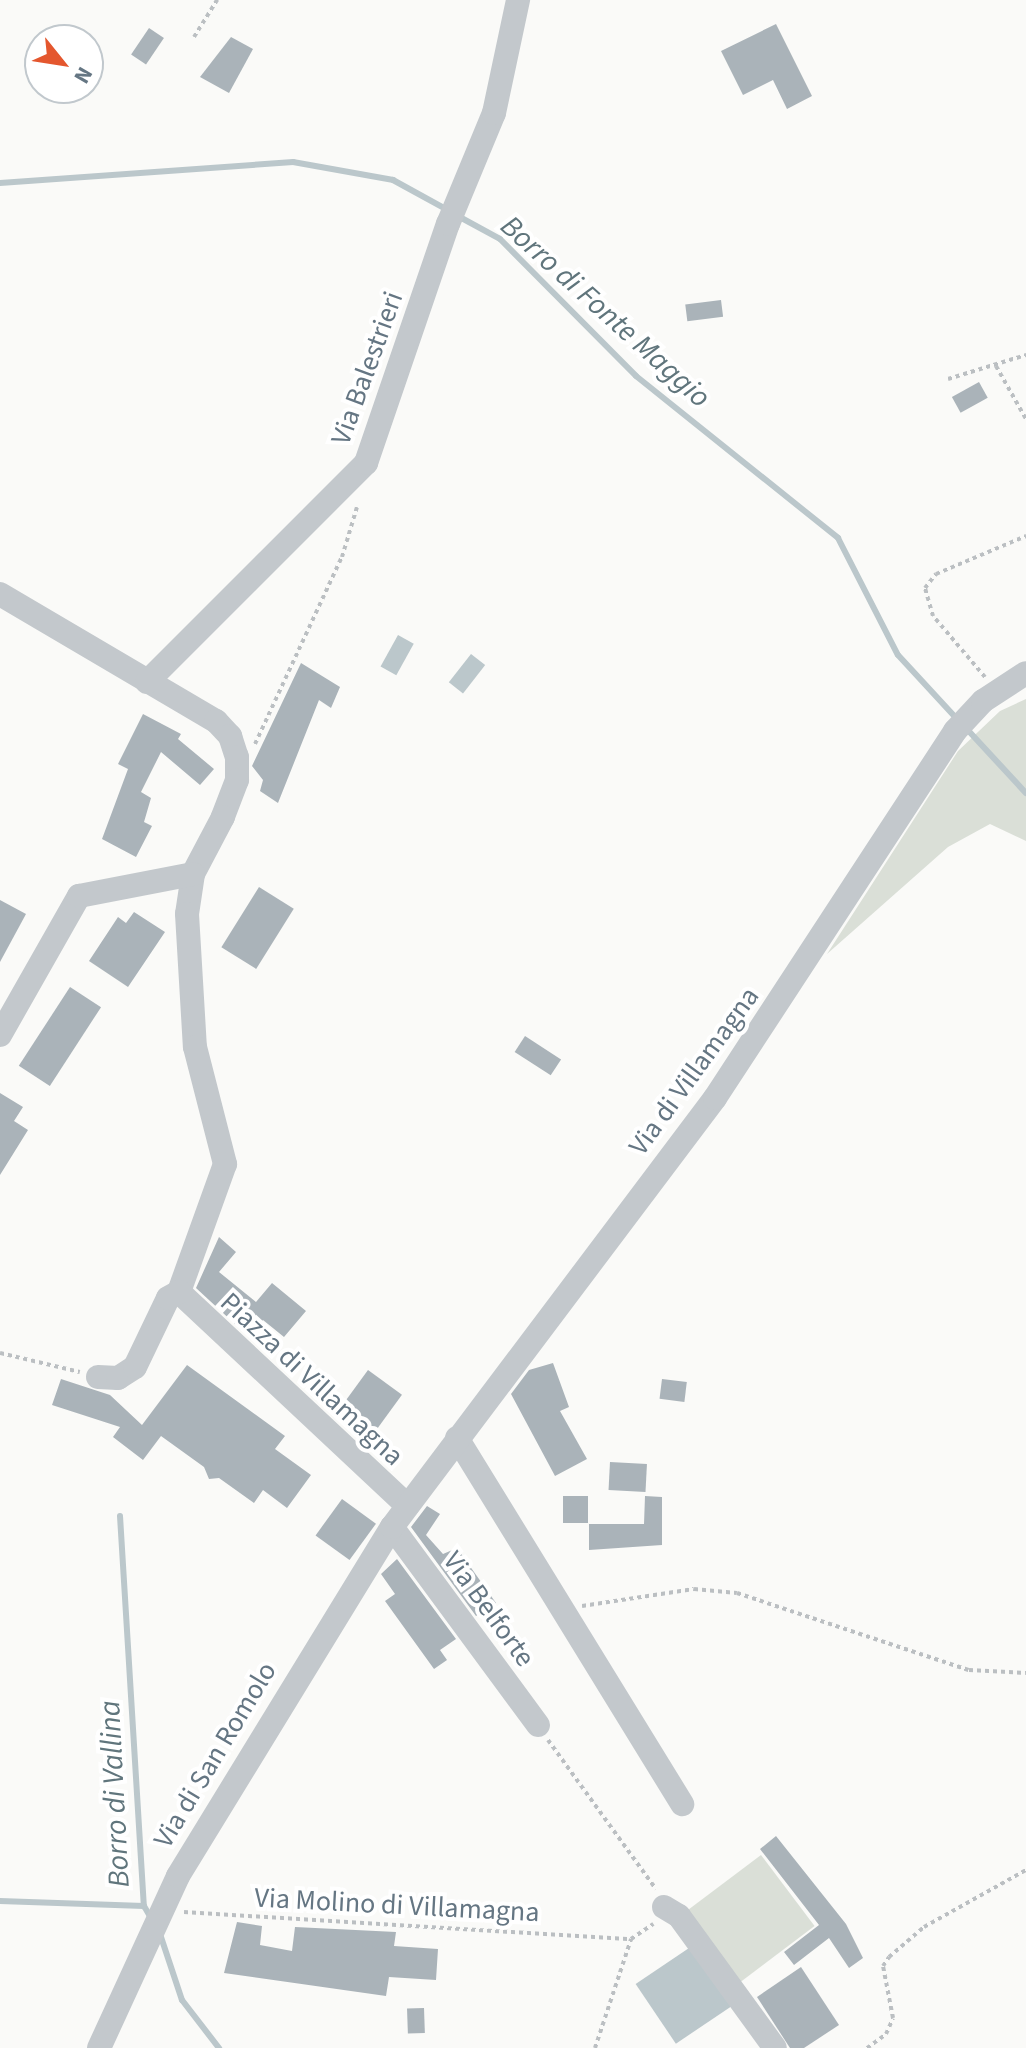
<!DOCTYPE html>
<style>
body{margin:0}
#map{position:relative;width:1026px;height:2048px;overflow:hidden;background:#fafaf8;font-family:"Source Sans 3",sans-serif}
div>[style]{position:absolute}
.green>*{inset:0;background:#dadfd7;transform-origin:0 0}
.water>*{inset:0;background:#bbc7cb;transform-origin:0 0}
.stream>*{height:6px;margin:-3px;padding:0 3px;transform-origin:3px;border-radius:3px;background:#bbc7cb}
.building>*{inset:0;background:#aab3b9;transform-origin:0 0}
.path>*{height:4px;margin-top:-2px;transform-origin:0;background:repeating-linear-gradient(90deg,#bbbfc2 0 4px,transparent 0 8px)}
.minor>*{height:24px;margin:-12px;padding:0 12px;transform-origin:12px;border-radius:12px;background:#c3c8cc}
span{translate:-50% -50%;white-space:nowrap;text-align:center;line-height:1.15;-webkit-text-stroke:8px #fff;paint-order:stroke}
.street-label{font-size:28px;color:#657683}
.water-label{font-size:30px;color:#60757c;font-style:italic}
.north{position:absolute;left:24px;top:24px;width:80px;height:80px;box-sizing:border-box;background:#fff;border:2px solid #c1c8cd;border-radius:50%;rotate:120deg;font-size:22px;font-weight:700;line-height:32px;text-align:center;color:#657683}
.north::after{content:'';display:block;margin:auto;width:28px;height:36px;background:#e4572e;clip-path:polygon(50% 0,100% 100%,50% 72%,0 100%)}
</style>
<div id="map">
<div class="green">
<i style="clip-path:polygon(1026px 699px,1026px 841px,990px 824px,948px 847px,827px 954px,958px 751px,1000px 711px)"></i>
<i style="left:761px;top:1855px;width:89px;height:94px;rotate:53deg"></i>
</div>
<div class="water">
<i style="left:398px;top:635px;width:18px;height:36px;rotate:29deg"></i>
<i style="left:471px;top:654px;width:18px;height:36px;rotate:38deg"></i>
<i style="left:692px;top:1946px;width:72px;height:68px;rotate:56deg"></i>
</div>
<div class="stream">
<i style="left:0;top:183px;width:294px;rotate:-4.1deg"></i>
<i style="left:293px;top:162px;width:102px;rotate:10.2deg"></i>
<i style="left:393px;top:180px;width:60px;rotate:28.7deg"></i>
<i style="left:456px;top:215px;width:50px;rotate:28.6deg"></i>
<i style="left:500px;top:239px;width:193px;rotate:45.2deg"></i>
<i style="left:636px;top:376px;width:259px;rotate:38.7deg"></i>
<i style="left:838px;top:538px;width:131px;rotate:62.9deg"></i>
<i style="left:898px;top:655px;width:87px;rotate:47.3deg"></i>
<i style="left:965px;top:727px;width:90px;rotate:47.3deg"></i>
<i style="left:120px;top:1516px;width:391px;rotate:86.5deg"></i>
<i style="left:144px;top:1906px;width:14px;rotate:60deg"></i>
<i style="left:0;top:1901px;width:144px;rotate:2deg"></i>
<i style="left:159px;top:1931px;width:73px;rotate:71.6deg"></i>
<i style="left:182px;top:2000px;width:61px;rotate:52.4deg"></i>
</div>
<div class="building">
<i style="clip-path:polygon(776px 24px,812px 96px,787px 109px,773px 80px,743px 95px,721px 51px)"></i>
<i style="left:149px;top:28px;width:18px;height:32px;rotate:34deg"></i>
<i style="clip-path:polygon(231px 37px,253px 49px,229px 93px,200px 77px)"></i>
<i style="left:721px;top:300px;width:17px;height:36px;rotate:83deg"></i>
<i style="left:979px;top:382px;width:18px;height:31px;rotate:61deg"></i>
<i style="clip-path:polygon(301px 663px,340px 687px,331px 708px,319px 700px,278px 803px,260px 791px,263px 780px,252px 766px)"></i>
<i style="clip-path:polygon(143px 714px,181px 734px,178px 739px,214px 769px,200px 785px,161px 752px,141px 792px,151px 798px,144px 822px,152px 826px,136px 857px,102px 839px,128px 769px,118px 764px)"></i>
<i style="left:259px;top:887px;width:41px;height:71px;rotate:32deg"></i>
<i style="clip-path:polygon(0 900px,26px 914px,0 962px)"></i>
<i style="clip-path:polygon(134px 912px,165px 932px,128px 987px,89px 961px,118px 917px,126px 923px)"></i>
<i style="left:70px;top:987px;width:37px;height:94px;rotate:33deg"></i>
<i style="left:525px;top:1036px;width:43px;height:19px;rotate:33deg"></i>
<i style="clip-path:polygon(0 1093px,23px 1107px,14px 1121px,28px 1130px,0 1175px)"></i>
<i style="clip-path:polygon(219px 1237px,236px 1252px,219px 1272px,256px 1302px,272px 1283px,306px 1311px,284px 1337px,263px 1320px,249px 1337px,196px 1288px)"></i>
<i style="clip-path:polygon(553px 1363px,569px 1407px,560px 1411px,587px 1459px,555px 1476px,511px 1394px,529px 1370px)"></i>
<i style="clip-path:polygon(187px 1365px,285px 1436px,275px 1449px,311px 1475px,287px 1508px,263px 1490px,254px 1503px,219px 1478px,209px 1479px,204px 1467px,161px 1436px,143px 1460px,113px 1437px,120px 1427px,52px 1405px,61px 1379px,110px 1395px,142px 1425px)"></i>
<i style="left:368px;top:1370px;width:42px;height:44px;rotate:36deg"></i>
<i style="left:662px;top:1379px;width:25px;height:20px;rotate:7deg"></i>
<i style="left:610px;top:1462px;width:37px;height:28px;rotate:3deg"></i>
<i style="left:563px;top:1496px;width:25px;height:27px"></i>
<i style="clip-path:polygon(645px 1496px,662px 1497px,662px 1545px,589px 1550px,589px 1524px,644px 1524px)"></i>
<i style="left:342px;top:1499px;width:42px;height:45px;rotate:36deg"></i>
<i style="clip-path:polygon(427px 1506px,440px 1514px,426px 1535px,443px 1554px,457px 1548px,496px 1603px,476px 1616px,411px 1527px)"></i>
<i style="clip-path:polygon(397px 1559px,456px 1639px,440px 1650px,447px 1660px,434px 1669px,385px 1601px,395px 1594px,381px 1574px)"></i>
<i style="clip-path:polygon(776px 1836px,846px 1924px,863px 1958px,849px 1968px,829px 1938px,794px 1965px,784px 1952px,819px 1925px,760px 1849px)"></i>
<i style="clip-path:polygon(237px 1922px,262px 1926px,260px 1945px,292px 1951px,295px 1927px,396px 1932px,394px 1946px,438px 1949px,436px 1980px,389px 1977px,386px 1996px,224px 1973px)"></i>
<i style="clip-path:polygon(801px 1967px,839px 2025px,804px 2048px,790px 2048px,757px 1997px)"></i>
<i style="left:424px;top:2008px;width:25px;height:17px;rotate:88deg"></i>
</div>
<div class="path">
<i style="left:194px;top:37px;width:44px;rotate:-58.1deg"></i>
<i style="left:996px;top:366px;width:61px;rotate:60.5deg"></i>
<i style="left:948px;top:379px;width:82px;rotate:-17.1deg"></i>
<i style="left:985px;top:677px;width:80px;rotate:-130.4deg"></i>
<i style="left:933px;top:616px;width:29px;rotate:-106deg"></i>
<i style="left:925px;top:588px;width:18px;rotate:-52deg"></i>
<i style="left:936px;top:574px;width:98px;rotate:-22.9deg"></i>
<i style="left:255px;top:744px;width:206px;rotate:-65.1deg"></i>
<i style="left:342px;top:557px;width:52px;rotate:-73.3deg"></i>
<i style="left:0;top:1353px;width:82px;rotate:13.4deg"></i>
<i style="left:582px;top:1606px;width:113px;rotate:-8.6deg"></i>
<i style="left:694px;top:1589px;width:43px;rotate:5.3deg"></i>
<i style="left:737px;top:1593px;width:244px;rotate:18.4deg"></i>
<i style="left:969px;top:1670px;width:57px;rotate:3deg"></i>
<i style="left:548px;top:1740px;width:184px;rotate:54.1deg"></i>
<i style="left:184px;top:1912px;width:448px;rotate:3.5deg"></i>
<i style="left:595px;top:2048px;width:115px;rotate:-71.7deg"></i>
<i style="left:631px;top:1939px;width:27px;rotate:-34deg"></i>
<i style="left:867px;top:2048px;width:24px;rotate:-36deg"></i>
<i style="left:886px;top:2034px;width:17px;rotate:-66deg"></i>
<i style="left:893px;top:2018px;width:53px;rotate:-100.9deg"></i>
<i style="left:883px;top:1966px;width:11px;rotate:-56deg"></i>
<i style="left:889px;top:1957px;width:46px;rotate:-40.6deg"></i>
<i style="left:924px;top:1927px;width:117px;rotate:-29.2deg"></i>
</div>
<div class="minor">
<i style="left:0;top:594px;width:251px;rotate:30.5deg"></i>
<i style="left:216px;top:721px;width:21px;rotate:47deg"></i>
<i style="left:230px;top:736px;width:22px;rotate:72deg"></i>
<i style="left:237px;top:757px;width:23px;rotate:90deg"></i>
<i style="left:237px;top:780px;width:40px;rotate:111deg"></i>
<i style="left:223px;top:817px;width:64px;rotate:117.8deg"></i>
<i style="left:193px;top:874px;width:40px;rotate:98.5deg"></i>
<i style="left:187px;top:914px;width:133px;rotate:86.6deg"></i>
<i style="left:195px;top:1047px;width:121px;rotate:75.6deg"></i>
<i style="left:225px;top:1164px;width:136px;rotate:109.8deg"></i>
<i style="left:147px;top:682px;width:310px;rotate:-45deg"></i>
<i style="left:366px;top:463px;width:253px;rotate:-71.1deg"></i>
<i style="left:448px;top:224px;width:120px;rotate:-67.5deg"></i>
<i style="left:494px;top:113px;width:116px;rotate:-78deg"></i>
<i style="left:0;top:1035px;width:160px;rotate:-60.4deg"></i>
<i style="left:79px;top:896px;width:116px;rotate:-10.9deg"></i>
<i style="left:179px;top:1292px;width:313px;rotate:43.1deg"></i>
<i style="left:98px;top:1377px;width:20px;rotate:3deg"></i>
<i style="left:118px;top:1378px;width:20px;rotate:-33deg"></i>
<i style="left:135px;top:1367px;width:76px;rotate:-64.4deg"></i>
<i style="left:168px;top:1298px;width:13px;rotate:-29deg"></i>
<i style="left:457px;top:1438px;width:430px;rotate:58.4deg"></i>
<i style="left:392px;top:1527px;width:246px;rotate:53.6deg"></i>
<i style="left:664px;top:1907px;width:17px;rotate:31deg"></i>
<i style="left:679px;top:1916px;width:163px;rotate:54deg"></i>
<i style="left:99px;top:2048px;width:189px;rotate:-65.3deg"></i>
<i style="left:178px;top:1876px;width:409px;rotate:-58.5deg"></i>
<i style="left:392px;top:1527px;width:537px;rotate:-53.02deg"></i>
<i style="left:715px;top:1098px;width:439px;rotate:-56.8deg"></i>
<i style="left:955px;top:731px;width:41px;rotate:-47deg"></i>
<i style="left:983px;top:701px;width:51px;rotate:-33.1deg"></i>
</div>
<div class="street-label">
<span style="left:367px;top:368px;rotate:-70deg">Via Balestrieri</span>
<span style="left:694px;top:1071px;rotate:-54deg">Via di Villamagna</span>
<span style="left:312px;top:1379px;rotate:43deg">Piazza di Villamagna</span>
<span style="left:489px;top:1609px;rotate:54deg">Via Belforte</span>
<span style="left:215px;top:1755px;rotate:-59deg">Via di San Romolo</span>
<span style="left:397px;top:1905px;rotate:3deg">Via Molino di Villamagna</span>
</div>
<div class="water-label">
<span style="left:605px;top:312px;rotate:42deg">Borro di Fonte Maggio</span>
<span style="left:115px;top:1794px;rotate:-93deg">Borro di Vallina</span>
</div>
<div class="north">N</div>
</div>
